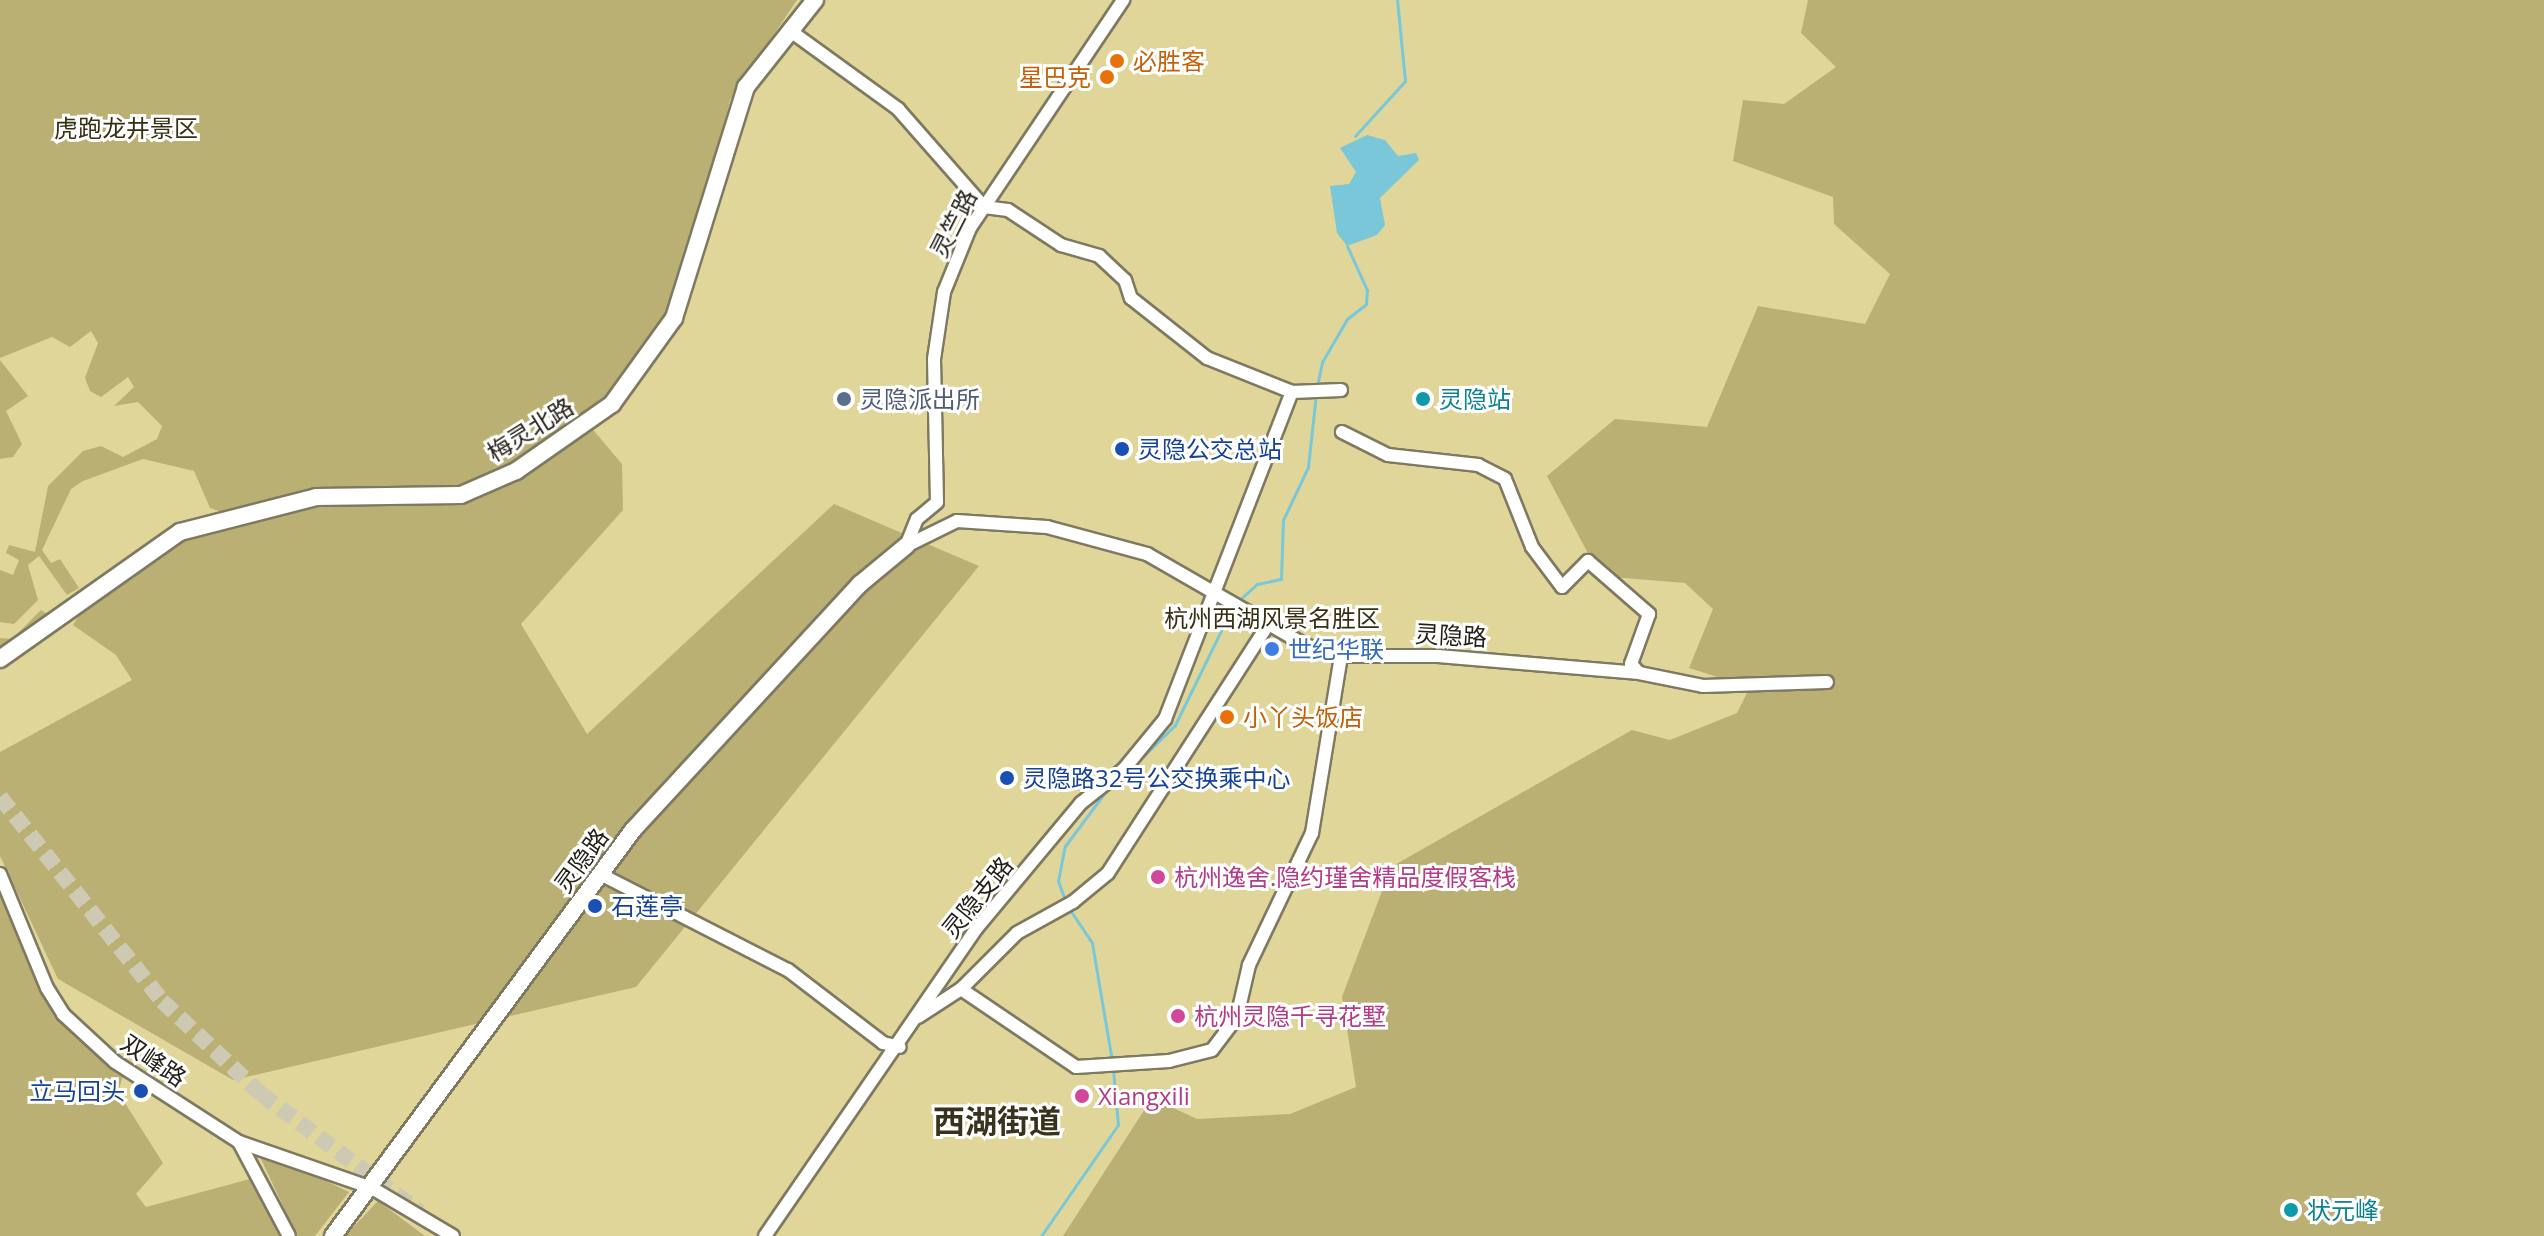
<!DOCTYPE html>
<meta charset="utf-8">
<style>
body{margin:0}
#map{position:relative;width:2544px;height:1236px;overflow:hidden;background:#f8f4d9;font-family:"Open Sans","Noto Sans SC",sans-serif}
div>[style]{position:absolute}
.green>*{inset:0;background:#e1d69a;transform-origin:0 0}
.forest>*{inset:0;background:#bbb073}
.water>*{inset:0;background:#79c7d8}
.stream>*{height:3px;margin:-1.5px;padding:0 1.5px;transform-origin:1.5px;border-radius:1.5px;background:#79c7d8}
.major-tunnel>*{height:16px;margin-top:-8px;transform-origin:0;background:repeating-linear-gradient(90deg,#cdc9b2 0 16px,transparent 0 24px)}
.roads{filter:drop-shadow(2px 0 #7e7a62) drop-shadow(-2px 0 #7e7a62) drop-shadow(0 2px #7e7a62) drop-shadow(0 -2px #7e7a62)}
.minor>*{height:12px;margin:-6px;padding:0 6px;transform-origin:6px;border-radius:6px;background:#fff}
.major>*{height:16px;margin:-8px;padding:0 8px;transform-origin:8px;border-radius:8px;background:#fff}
.dots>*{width:22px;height:22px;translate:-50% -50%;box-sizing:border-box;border:4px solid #fff;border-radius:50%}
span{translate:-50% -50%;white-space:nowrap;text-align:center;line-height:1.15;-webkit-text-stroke:6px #fff;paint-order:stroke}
.food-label{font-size:24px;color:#c56008}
.left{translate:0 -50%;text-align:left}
.right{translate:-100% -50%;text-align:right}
.park-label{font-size:24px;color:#352f13}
.street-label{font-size:24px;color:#211f16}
.service-label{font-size:24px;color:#4e5e75}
.culture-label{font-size:24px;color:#0d838f}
.transit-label{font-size:24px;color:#164399}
.shop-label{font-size:24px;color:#366cbe}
.hotel-label{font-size:24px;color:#b23c85}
.district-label{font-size:32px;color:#37331d;font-weight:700}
</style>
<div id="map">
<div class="green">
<i style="left:0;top:0;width:2544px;height:1236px"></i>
</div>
<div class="forest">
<i style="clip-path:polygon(0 0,797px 0,730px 100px,701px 220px,667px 309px,635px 368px,583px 418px,622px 464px,623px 510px,521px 624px,587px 734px,834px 504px,979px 566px,636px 987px,233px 1080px,58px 979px,0 856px,0 752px,132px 680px,116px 655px,73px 625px,81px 612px,192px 532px,242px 519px,210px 508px,194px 471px,143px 459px,83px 481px,71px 489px,42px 550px,51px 563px,60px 559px,79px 588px,67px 595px,39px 556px,28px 565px,38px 600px,14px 624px,0 622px,0 570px,13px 575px,19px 560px,6px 553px,9px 545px,35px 552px,48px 486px,83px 451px,101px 446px,123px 457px,157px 439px,162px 426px,138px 402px,114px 406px,134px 387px,128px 377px,101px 397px,90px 391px,85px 378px,98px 343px,91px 331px,70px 347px,52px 337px,0 358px)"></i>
<i style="clip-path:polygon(1808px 0,2544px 0,2544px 1236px,1063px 1236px,1152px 1098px,1197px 1119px,1290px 1114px,1356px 1087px,1342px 997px,1391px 867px,1632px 730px,1670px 740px,1737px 713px,1750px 687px,1689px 668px,1713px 609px,1685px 583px,1600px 576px,1547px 476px,1615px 419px,1707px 427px,1758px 306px,1865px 324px,1890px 274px,1834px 224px,1833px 197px,1733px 161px,1743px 100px,1784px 104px,1836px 67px,1801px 33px)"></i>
<i style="clip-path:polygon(0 360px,28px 396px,6px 411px,22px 444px,13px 457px,0 459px)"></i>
<i style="clip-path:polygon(41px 610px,53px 618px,0 654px,0 638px,12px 639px)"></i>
<i style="clip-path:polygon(0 884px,40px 981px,125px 1070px,118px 1092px,163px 1163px,136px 1194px,146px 1207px,250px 1179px,279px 1236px,0 1236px)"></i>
<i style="clip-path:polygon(267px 1153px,349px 1192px,315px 1236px,297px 1236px,261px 1159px)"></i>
<i style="clip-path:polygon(378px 1201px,413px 1227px,425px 1236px,345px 1236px)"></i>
</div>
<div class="water">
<i style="clip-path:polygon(1367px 135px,1385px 140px,1398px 156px,1416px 153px,1419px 160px,1380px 198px,1385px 225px,1377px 235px,1347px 246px,1337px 233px,1330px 186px,1349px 184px,1356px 172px,1340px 148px)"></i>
</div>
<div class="stream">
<i style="left:1355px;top:136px;width:74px;rotate:-47.7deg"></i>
<i style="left:1405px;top:81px;width:81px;rotate:-95.6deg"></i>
<i style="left:1317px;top:386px;width:25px;rotate:-78deg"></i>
<i style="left:1322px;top:362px;width:50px;rotate:-59.8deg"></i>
<i style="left:1347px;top:319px;width:24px;rotate:-38deg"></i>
<i style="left:1366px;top:304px;width:14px;rotate:-86deg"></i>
<i style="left:1367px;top:290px;width:48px;rotate:-114.4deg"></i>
<i style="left:1237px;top:602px;width:27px;rotate:-42deg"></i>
<i style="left:1257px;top:584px;width:25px;rotate:-12deg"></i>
<i style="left:1281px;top:579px;width:59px;rotate:-88.1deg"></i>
<i style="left:1283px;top:520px;width:59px;rotate:-64.7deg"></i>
<i style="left:1308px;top:467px;width:74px;rotate:-83.8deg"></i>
<i style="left:1118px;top:781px;width:80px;rotate:-44.5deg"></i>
<i style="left:1175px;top:725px;width:130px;rotate:-64deg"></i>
<i style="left:1066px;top:903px;width:23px;rotate:-110deg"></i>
<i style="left:1058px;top:881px;width:36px;rotate:-79deg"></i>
<i style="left:1065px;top:846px;width:69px;rotate:-53.3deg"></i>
<i style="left:1070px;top:910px;width:40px;rotate:56deg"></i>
<i style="left:1092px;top:943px;width:120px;rotate:80.4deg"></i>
<i style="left:1041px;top:1236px;width:135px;rotate:-55.3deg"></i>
<i style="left:1118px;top:1125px;width:56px;rotate:-95.1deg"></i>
</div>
<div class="major-tunnel">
<i style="left:0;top:797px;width:260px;rotate:51.5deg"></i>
<i style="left:162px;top:1001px;width:136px;rotate:43.2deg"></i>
<i style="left:261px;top:1094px;width:198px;rotate:36.6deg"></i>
</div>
<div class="roads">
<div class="minor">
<i style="left:789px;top:30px;width:135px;rotate:35.9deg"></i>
<i style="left:898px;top:109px;width:130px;rotate:48.7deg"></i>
<i style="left:984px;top:207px;width:24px;rotate:7deg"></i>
<i style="left:1008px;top:210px;width:64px;rotate:33.4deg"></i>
<i style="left:1061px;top:245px;width:40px;rotate:16deg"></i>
<i style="left:1099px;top:256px;width:35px;rotate:43deg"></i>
<i style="left:1125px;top:280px;width:19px;rotate:72deg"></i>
<i style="left:1131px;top:298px;width:97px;rotate:38.3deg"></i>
<i style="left:1207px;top:358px;width:92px;rotate:21.8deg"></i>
<i style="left:1292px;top:392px;width:49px;rotate:-2.3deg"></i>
<i style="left:1342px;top:432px;width:51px;rotate:26.6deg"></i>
<i style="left:1388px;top:455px;width:91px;rotate:6.3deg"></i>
<i style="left:1478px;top:465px;width:30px;rotate:27deg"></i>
<i style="left:1505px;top:479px;width:73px;rotate:68.3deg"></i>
<i style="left:1532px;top:547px;width:50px;rotate:53.1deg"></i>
<i style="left:1562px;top:587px;width:37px;rotate:-45deg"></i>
<i style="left:1588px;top:561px;width:81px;rotate:41deg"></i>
<i style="left:1649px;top:614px;width:53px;rotate:109.8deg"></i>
<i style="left:1631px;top:664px;width:12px;rotate:48deg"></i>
<i style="left:937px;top:502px;width:143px;rotate:-91.2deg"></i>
<i style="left:934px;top:359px;width:68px;rotate:-81.5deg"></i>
<i style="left:944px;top:292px;width:69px;rotate:-67.9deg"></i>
<i style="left:970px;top:228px;width:275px;rotate:-56.1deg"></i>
<i style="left:957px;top:521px;width:90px;rotate:3.8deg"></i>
<i style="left:1047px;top:527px;width:104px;rotate:15.1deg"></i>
<i style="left:1147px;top:554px;width:182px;rotate:29.9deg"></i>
<i style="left:1305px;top:645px;width:38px;rotate:17deg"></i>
<i style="left:1341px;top:656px;width:97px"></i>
<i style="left:1438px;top:656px;width:202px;rotate:4.8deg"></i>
<i style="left:1639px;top:673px;width:65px;rotate:11.5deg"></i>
<i style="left:1703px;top:686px;width:124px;rotate:-1.8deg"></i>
<i style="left:906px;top:546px;width:57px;rotate:-26.1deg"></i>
<i style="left:906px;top:546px;width:29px;rotate:-68deg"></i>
<i style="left:917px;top:519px;width:26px;rotate:-40deg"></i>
<i style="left:0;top:874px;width:123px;rotate:67.6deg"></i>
<i style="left:47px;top:988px;width:31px;rotate:58deg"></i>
<i style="left:63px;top:1014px;width:71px;rotate:42.7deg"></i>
<i style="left:115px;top:1062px;width:148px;rotate:32.8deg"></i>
<i style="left:239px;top:1142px;width:141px;rotate:19.1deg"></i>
<i style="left:372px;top:1188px;width:94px;rotate:30.7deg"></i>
<i style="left:600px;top:874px;width:211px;rotate:27.1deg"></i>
<i style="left:788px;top:970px;width:120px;rotate:37.5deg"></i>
<i style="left:883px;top:1043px;width:17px;rotate:13deg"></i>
<i style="left:961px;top:989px;width:79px;rotate:-45deg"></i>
<i style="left:1017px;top:933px;width:64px;rotate:-29deg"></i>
<i style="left:1073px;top:902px;width:45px;rotate:-39.6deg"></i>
<i style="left:1108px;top:873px;width:297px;rotate:-57.2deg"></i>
<i style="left:918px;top:1017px;width:51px;rotate:-33.1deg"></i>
<i style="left:961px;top:989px;width:139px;rotate:34.1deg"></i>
<i style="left:1076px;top:1067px;width:93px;rotate:-3.7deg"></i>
<i style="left:1169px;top:1061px;width:44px;rotate:-14.3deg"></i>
<i style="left:1212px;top:1050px;width:41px;rotate:-52.9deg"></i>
<i style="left:1237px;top:1017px;width:53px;rotate:-77deg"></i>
<i style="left:1249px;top:965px;width:146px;rotate:-64.5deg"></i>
<i style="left:1312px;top:833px;width:179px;rotate:-80.7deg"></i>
<i style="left:239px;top:1142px;width:106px;rotate:62deg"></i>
<i style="left:765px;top:1236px;width:373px;rotate:-55.5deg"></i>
<i style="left:976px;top:929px;width:164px;rotate:-50.2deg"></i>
<i style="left:1081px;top:803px;width:55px;rotate:-38.3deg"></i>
<i style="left:1124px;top:769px;width:65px;rotate:-50.6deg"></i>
<i style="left:1165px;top:719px;width:351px;rotate:-68.8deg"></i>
</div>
<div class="major">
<i style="left:0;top:659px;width:220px;rotate:-35.2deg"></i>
<i style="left:180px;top:532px;width:140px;rotate:-14.4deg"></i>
<i style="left:316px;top:497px;width:145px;rotate:-0.8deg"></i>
<i style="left:461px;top:495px;width:60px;rotate:-23.6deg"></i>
<i style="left:516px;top:471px;width:117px;rotate:-34.9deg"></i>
<i style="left:612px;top:404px;width:106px;rotate:-54.2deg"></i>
<i style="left:674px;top:318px;width:242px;rotate:-72.7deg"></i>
<i style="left:746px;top:87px;width:111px;rotate:-51.6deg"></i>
<i style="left:333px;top:1236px;width:505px;rotate:-53.54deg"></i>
<i style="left:633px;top:830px;width:335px;rotate:-47.3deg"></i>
<i style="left:860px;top:584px;width:60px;rotate:-39.6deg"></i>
</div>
</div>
<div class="dots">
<i style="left:1117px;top:61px;background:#e8710a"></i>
<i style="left:1107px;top:77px;background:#e8710a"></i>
<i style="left:844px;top:399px;background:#5c6f8a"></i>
<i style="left:1423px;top:399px;background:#0f9aa8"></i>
<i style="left:1122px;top:449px;background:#1a4fb4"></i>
<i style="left:1272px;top:649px;background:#3f7fe0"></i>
<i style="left:1227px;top:717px;background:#e8710a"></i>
<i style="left:1007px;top:778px;background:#1a4fb4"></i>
<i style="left:1158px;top:877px;background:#d1479c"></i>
<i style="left:595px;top:906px;background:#1a4fb4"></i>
<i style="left:1178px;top:1016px;background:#d1479c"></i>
<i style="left:141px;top:1091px;background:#1a4fb4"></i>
<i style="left:1082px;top:1096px;background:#d1479c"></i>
<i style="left:2291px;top:1210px;background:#0f9aa8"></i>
</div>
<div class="food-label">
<span class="left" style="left:1133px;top:61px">必胜客</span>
<span class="right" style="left:1091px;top:77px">星巴克</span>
<span class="left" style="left:1243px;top:717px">小丫头饭店</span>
</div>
<div class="park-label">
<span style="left:126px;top:128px">虎跑龙井景区</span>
<span style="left:1272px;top:618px">杭州西湖风景名胜区</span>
</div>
<div class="street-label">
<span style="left:953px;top:223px;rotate:-63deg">灵竺路</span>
<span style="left:530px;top:429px;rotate:-32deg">梅灵北路</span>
<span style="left:1451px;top:635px;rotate:3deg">灵隐路</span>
<span style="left:581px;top:860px;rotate:-54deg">灵隐路</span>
<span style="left:977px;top:897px;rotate:-51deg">灵隐支路</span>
<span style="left:154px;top:1060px;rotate:34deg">双峰路</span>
</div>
<div class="service-label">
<span class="left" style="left:860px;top:399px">灵隐派出所</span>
</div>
<div class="culture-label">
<span class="left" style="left:1439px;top:399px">灵隐站</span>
<span class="left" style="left:2307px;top:1210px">状元峰</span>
</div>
<div class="transit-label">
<span class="left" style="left:1138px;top:449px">灵隐公交总站</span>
<span class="left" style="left:1023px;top:778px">灵隐路32号公交换乘中心</span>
<span class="left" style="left:611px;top:906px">石莲亭</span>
<span class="right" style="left:125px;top:1091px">立马回头</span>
</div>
<div class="shop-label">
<span class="left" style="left:1288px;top:649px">世纪华联</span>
</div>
<div class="hotel-label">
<span class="left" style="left:1174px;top:877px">杭州逸舍.隐约瑾舍精品度假客栈</span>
<span class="left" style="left:1194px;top:1016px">杭州灵隐千寻花墅</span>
<span class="left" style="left:1098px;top:1096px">Xiangxili</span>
</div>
<div class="district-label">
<span style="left:997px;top:1121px">西湖街道</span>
</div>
</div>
